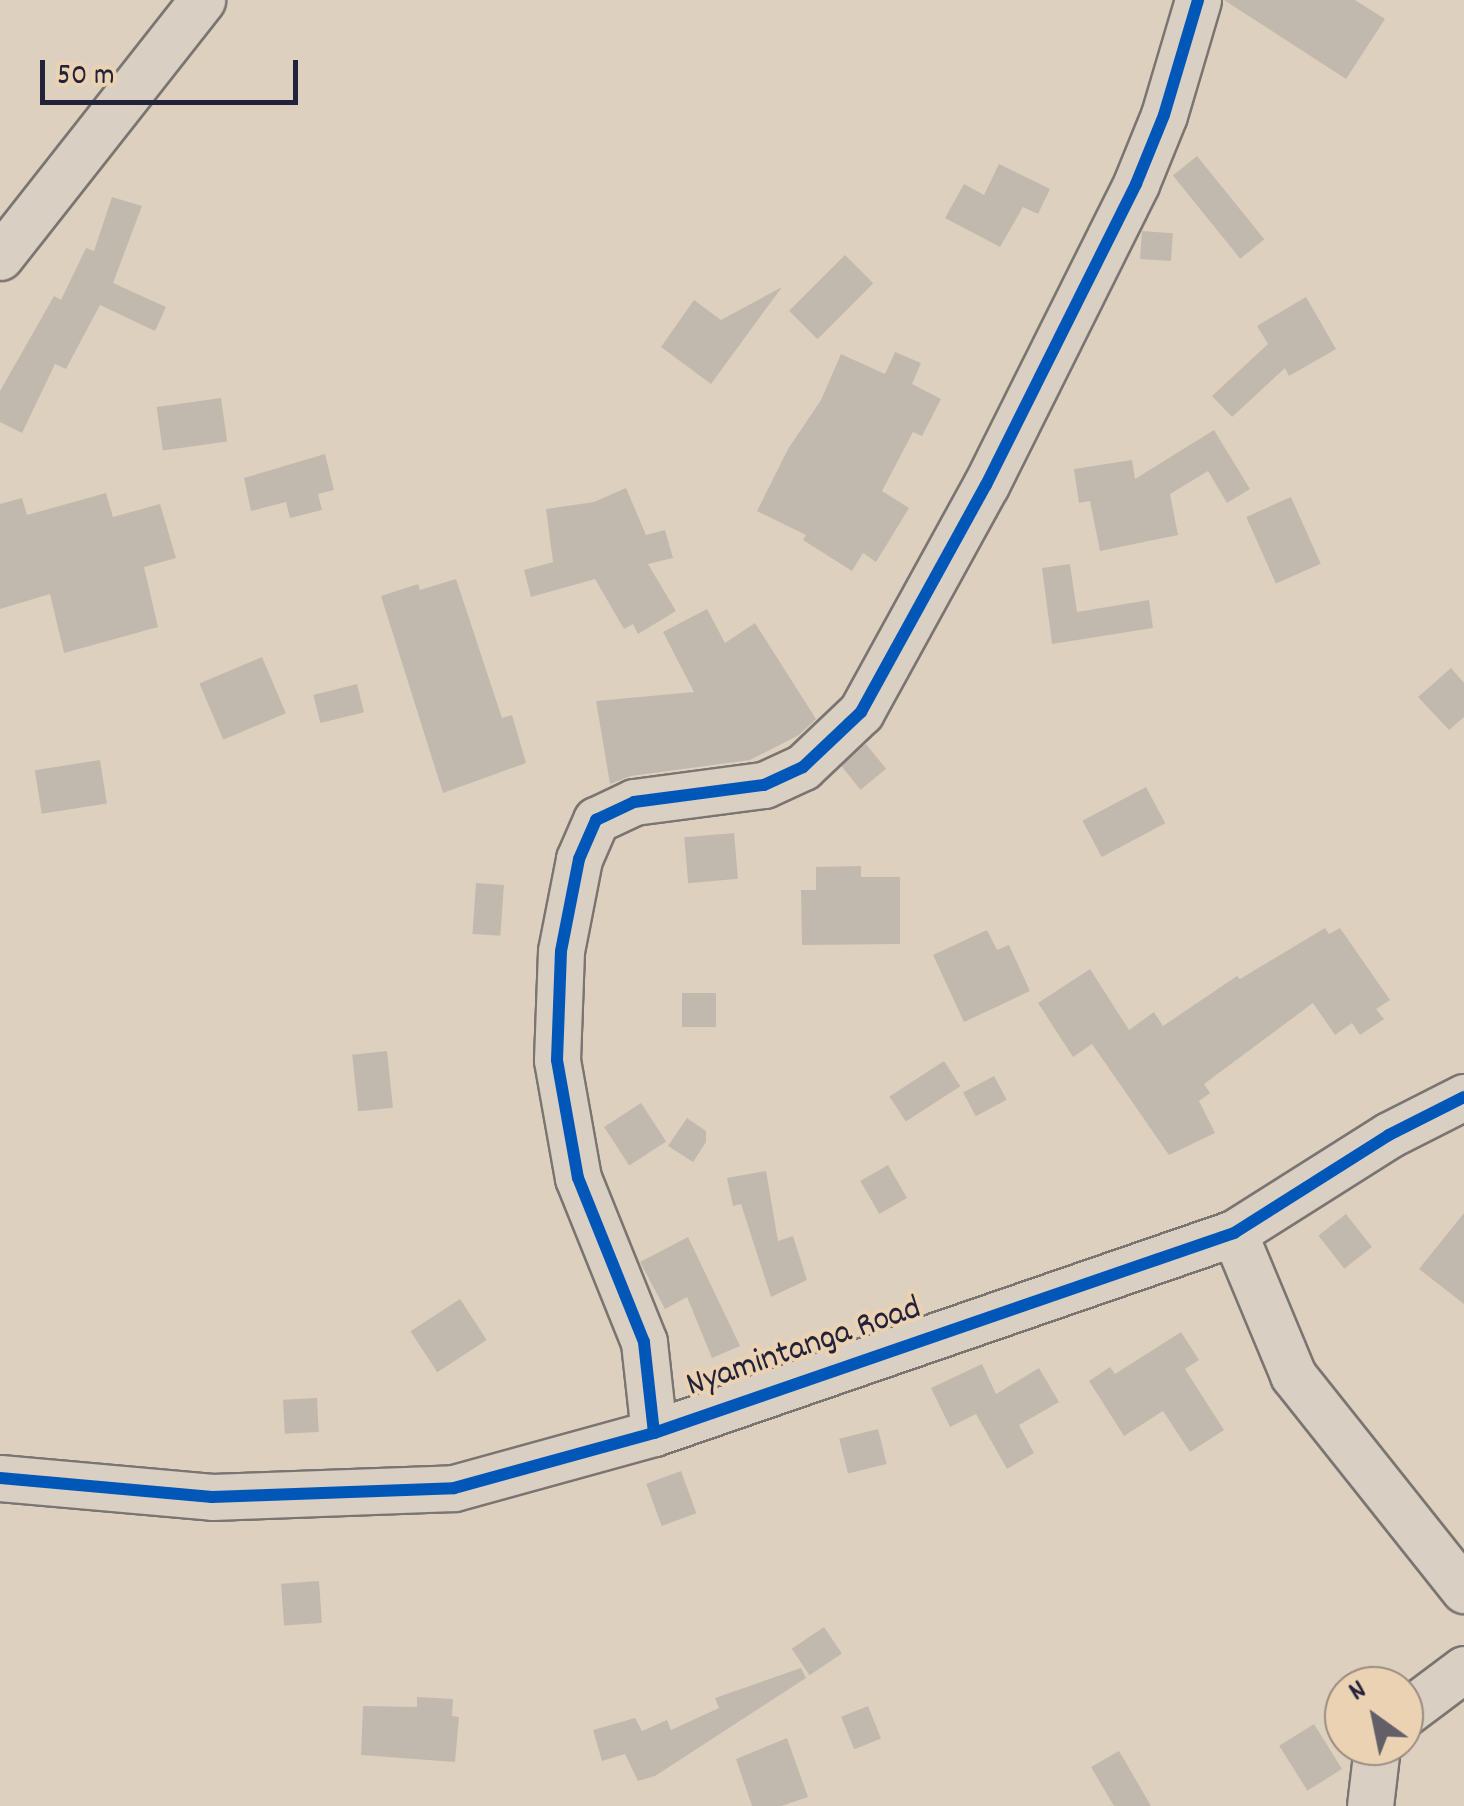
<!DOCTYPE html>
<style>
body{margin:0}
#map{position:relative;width:1464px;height:1806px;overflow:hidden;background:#ddd0bf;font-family:Dekko,sans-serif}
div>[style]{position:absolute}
.building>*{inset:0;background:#c2b9ae;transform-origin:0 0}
.roads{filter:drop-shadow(2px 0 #7b7572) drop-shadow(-2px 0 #7b7572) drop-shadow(0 2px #7b7572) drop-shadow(0 -2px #7b7572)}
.minor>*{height:45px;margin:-22.5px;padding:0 22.5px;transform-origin:22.5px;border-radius:22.5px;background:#d9cfc3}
.cycleway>*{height:12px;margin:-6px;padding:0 6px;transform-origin:6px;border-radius:6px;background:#0057b8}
span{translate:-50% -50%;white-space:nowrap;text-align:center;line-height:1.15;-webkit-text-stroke:8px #ead2b2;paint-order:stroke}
.street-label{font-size:35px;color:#22223b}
.north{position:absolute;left:1324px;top:1666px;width:100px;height:100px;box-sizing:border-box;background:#ead2b2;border:2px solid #9a8c82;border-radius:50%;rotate:327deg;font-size:28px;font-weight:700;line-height:40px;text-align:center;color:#22223b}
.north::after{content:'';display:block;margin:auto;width:35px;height:45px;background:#635f69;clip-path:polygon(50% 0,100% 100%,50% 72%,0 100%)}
.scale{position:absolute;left:40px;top:60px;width:258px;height:45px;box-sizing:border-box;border:5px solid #22223b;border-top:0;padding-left:12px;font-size:30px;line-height:35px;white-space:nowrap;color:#22223b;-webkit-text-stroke:8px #ead2b2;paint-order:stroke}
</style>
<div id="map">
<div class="building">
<i style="clip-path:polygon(1224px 0,1355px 0,1385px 19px,1346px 79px)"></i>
<i style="left:1197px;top:156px;width:107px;height:31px;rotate:51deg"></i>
<i style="clip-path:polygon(999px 164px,1050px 189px,1038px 214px,1023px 207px,1000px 247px,945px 218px,964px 184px,984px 195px)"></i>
<i style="clip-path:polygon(112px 197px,142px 206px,113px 283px,166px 307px,155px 331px,100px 305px,66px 369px,55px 364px,22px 433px,0 422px,0 391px,54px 296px,61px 300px,86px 248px,94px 251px)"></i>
<i style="left:1142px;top:231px;width:31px;height:28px;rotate:4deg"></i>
<i style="left:845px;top:255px;width:40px;height:79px;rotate:45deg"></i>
<i style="clip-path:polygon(782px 287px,711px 384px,661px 347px,694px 300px,721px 320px)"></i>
<i style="clip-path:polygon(1306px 297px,1336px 349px,1289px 376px,1285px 368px,1232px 417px,1212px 396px,1268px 344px,1257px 326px)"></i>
<i style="clip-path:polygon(895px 352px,921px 363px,912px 384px,941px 399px,922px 436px,913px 432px,882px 491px,909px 508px,876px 562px,863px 553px,852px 571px,803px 540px,806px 535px,757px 511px,788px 449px,821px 400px,841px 354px,885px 374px)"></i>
<i style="left:221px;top:398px;width:44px;height:65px;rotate:82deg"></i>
<i style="clip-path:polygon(1214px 430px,1250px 489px,1227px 503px,1208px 471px,1170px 494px,1178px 535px,1100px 551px,1090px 501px,1079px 503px,1074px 469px,1132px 460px,1135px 479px)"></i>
<i style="clip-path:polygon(325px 454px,334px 490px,318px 494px,322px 510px,290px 518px,286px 502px,251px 511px,244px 478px)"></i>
<i style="clip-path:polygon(626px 488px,646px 535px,665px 530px,673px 558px,648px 564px,676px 611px,638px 634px,633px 624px,624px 629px,595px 579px,531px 597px,524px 570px,553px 562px,546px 509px,594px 502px)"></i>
<i style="clip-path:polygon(106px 493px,113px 517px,160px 504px,176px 558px,144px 567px,158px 627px,64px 653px,50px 594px,0 609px,0 504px,22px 498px,27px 515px)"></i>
<i style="left:1291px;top:497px;width:73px;height:49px;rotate:66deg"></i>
<i style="clip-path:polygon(1070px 564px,1077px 612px,1149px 600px,1153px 628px,1052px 644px,1042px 568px)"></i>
<i style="clip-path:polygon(456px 579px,502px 718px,512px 715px,526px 763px,443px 793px,381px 596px,418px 584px,420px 590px)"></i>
<i style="clip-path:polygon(707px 609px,725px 643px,755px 623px,816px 719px,799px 735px,750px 760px,631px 776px,610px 784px,596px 701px,694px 692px,663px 632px)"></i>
<i style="left:262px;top:657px;width:61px;height:68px;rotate:67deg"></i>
<i style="clip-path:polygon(1451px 668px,1464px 683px,1464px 717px,1449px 730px,1418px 697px)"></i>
<i style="left:357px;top:684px;width:29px;height:45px;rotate:76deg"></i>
<i style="left:866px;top:744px;width:32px;height:33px;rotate:51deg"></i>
<i style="left:100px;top:760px;width:44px;height:66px;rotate:81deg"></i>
<i style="left:1146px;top:787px;width:41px;height:72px;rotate:62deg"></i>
<i style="left:734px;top:833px;width:46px;height:50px;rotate:85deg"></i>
<i style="clip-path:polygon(861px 866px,861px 877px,900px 877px,900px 944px,802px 945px,801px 890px,816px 890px,816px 867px)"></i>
<i style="left:476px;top:883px;width:28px;height:51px;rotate:4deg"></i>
<i style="clip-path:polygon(1325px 928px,1329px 934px,1340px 928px,1390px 1000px,1376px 1009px,1384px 1019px,1360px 1035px,1352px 1023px,1335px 1035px,1313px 1003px,1204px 1084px,1210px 1093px,1199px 1101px,1215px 1133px,1169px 1155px,1092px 1044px,1073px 1057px,1038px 1003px,1090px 969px,1129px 1030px,1154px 1012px,1163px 1026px,1237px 976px,1240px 979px)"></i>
<i style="clip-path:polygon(987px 930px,997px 950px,1009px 945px,1030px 991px,964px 1022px,933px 955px)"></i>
<i style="left:682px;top:993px;width:34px;height:34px"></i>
<i style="left:387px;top:1051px;width:57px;height:35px;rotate:84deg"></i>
<i style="left:944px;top:1061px;width:30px;height:65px;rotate:57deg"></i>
<i style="left:994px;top:1076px;width:27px;height:35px;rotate:62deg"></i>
<i style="left:641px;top:1103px;width:46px;height:44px;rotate:57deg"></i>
<i style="clip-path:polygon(687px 1118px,706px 1131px,706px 1142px,693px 1162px,668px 1146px)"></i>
<i style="left:888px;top:1165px;width:38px;height:32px;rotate:60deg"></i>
<i style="clip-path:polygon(766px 1171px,778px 1241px,793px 1236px,807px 1280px,771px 1297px,741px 1204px,733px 1206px,727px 1178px)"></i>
<i style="clip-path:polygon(1464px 1213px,1464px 1304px,1419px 1269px)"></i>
<i style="left:1346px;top:1214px;width:42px;height:35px;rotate:52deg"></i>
<i style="clip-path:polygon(688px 1237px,740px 1346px,712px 1358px,687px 1297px,665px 1309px,640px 1262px)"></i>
<i style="left:460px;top:1299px;width:49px;height:59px;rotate:57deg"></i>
<i style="clip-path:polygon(1181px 1332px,1199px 1360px,1185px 1369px,1224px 1430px,1190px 1452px,1163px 1411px,1124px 1436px,1089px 1381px,1110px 1367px,1115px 1374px)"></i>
<i style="clip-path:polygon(982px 1364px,996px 1394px,1039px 1368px,1059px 1402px,1019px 1425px,1034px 1453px,1007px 1469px,976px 1414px,950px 1427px,931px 1388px)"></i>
<i style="left:317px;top:1398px;width:34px;height:34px;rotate:87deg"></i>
<i style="left:878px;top:1429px;width:36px;height:40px;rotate:76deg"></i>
<i style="left:681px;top:1471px;width:45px;height:37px;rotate:70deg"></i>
<i style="left:319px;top:1581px;width:42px;height:38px;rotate:86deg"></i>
<i style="left:824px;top:1627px;width:32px;height:39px;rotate:56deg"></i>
<i style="clip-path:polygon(801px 1668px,806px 1678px,655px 1776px,638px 1781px,625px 1754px,602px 1761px,593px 1730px,635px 1718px,642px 1731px,667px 1720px,671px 1730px,719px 1708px,715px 1698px)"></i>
<i style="clip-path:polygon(417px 1697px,453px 1699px,452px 1716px,459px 1717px,455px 1762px,361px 1755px,363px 1706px,417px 1707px)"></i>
<i style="left:868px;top:1706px;width:35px;height:29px;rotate:68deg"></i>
<i style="left:1314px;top:1724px;width:53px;height:41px;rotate:58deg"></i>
<i style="clip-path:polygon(787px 1738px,808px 1797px,781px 1806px,752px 1806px,736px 1759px)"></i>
<i style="clip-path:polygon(1119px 1751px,1129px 1768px,1151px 1806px,1114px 1806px,1091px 1767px)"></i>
</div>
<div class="roads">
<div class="minor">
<i style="left:0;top:257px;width:327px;rotate:-51.8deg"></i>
<i style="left:1234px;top:1233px;width:154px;rotate:67.4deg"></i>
<i style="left:1293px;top:1375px;width:275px;rotate:51.5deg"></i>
<i style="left:654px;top:1433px;width:92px;rotate:-96.3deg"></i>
<i style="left:644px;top:1342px;width:177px;rotate:-111.9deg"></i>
<i style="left:578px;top:1178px;width:120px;rotate:-100.1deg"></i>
<i style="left:557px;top:1060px;width:109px;rotate:-87.9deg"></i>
<i style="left:561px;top:951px;width:94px;rotate:-78.9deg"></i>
<i style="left:579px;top:859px;width:43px;rotate:-66.4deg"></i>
<i style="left:596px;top:820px;width:42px;rotate:-25.3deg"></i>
<i style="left:634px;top:802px;width:131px;rotate:-7.5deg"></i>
<i style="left:764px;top:785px;width:43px;rotate:-24.8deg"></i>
<i style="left:803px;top:767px;width:80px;rotate:-43.5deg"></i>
<i style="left:861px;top:712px;width:259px;rotate:-61.2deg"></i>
<i style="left:986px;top:485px;width:336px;rotate:-63.5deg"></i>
<i style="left:1136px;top:184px;width:74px;rotate:-67.9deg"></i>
<i style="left:1164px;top:115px;width:120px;rotate:-73.5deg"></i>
<i style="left:0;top:1478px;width:213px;rotate:5.1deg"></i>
<i style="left:212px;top:1497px;width:242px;rotate:-2.1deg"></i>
<i style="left:454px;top:1488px;width:207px;rotate:-15.4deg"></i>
<i style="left:654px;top:1433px;width:614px;rotate:-19.03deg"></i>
<i style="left:1234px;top:1233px;width:183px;rotate:-32.3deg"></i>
<i style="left:1389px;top:1135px;width:84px;rotate:-26.9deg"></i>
<i style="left:1404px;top:1714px;width:75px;rotate:-36.9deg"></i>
<i style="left:1370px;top:1806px;width:60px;rotate:-83.3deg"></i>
</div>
</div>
<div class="cycleway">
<i style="left:654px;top:1433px;width:92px;rotate:-96.3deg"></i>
<i style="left:644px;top:1342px;width:177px;rotate:-111.9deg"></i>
<i style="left:578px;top:1178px;width:120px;rotate:-100.1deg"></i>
<i style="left:557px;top:1060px;width:109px;rotate:-87.9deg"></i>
<i style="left:561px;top:951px;width:94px;rotate:-78.9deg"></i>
<i style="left:579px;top:859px;width:43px;rotate:-66.4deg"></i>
<i style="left:596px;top:820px;width:42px;rotate:-25.3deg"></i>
<i style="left:634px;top:802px;width:131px;rotate:-7.5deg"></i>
<i style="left:764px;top:785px;width:43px;rotate:-24.8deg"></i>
<i style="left:803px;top:767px;width:80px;rotate:-43.5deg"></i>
<i style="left:861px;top:712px;width:259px;rotate:-61.2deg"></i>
<i style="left:986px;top:485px;width:336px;rotate:-63.5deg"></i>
<i style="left:1136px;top:184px;width:74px;rotate:-67.9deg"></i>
<i style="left:1164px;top:115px;width:120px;rotate:-73.5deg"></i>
<i style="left:0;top:1478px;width:213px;rotate:5.1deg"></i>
<i style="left:212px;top:1497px;width:242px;rotate:-2.1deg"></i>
<i style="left:454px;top:1488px;width:207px;rotate:-15.4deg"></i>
<i style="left:654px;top:1433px;width:614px;rotate:-19.03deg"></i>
<i style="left:1234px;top:1233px;width:183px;rotate:-32.3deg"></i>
<i style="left:1389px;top:1135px;width:84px;rotate:-26.9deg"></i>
</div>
<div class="street-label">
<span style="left:804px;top:1348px;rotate:-19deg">Nyamintanga Road</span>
</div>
<div class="north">N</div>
<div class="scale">50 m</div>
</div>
